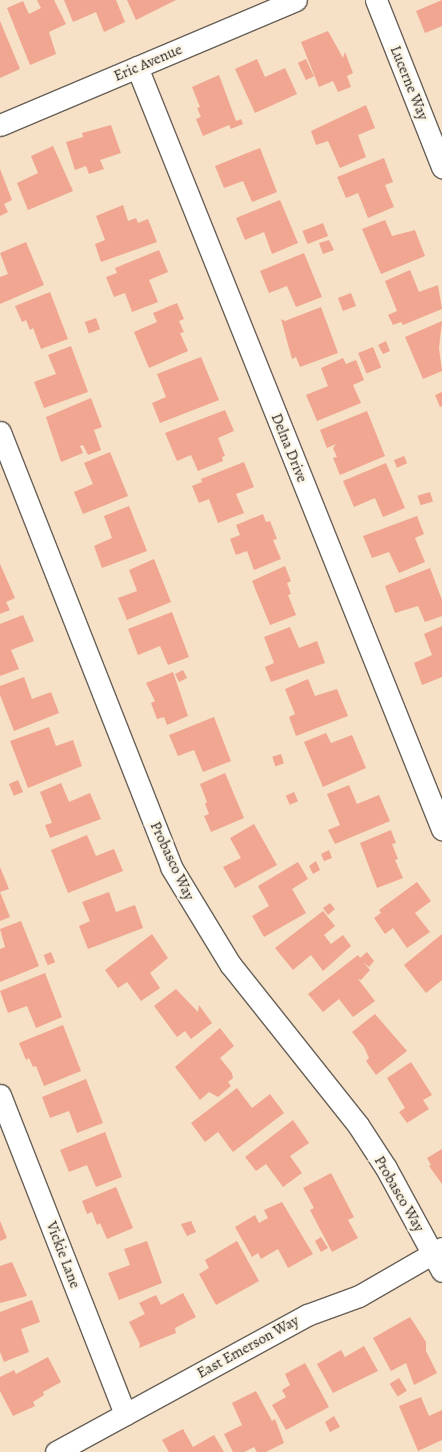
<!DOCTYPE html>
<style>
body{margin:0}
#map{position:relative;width:442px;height:1452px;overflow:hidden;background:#f6e0c6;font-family:Alegreya,serif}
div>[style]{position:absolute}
.building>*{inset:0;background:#f0a690;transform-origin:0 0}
.roads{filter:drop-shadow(1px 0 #686158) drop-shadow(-1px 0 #686158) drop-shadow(0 1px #686158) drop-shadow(0 -1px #686158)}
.minor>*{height:21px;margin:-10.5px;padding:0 10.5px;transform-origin:10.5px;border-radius:10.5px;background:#fff}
span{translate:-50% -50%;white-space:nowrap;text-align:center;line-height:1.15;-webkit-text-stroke:5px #fcf5e5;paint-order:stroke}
.street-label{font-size:15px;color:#1c1c1c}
</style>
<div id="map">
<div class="building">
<i style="clip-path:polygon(37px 0,54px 0,66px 24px,49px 32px,56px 54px,30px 65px,7px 8px,23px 1px,29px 14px,41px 8px)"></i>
<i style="clip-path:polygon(64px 0,116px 0,125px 22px,104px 32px,96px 12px,73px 22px)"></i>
<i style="clip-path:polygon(127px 0,176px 0,136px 20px)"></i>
<i style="clip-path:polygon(442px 0,442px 26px,425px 33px,416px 11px)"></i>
<i style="clip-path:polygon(0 21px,20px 69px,0 78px)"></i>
<i style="clip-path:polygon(328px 31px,343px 58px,345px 52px,353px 73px,347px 76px,351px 87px,338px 92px,333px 81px,319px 87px,301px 42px)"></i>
<i style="clip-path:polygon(257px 59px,265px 77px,285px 68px,297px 94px,255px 113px,235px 69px)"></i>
<i style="left:306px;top:59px;width:19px;height:9px;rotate:65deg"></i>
<i style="clip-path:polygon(219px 75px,236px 121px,241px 119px,243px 124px,231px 129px,229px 125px,203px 136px,196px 119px,201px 117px,197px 108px,200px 107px,192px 87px)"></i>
<i style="clip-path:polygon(366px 105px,375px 128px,358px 135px,366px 157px,340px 168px,328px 141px,316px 145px,311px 131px)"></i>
<i style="clip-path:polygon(111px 125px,121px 153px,100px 160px,104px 169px,89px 174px,86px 166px,75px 170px,66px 142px,83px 137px,82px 133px)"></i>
<i style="clip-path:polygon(53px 146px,73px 191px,28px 210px,17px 183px,38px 173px,31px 156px)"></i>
<i style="clip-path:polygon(260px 148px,277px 192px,252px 202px,243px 181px,224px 188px,215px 166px)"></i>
<i style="clip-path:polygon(384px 158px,393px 182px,385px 185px,394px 207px,368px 218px,358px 193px,346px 198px,337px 177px)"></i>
<i style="clip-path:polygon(0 169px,12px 200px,4px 204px,8px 212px,0 216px)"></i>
<i style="clip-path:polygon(280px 200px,298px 243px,272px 254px,264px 232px,245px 240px,236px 218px)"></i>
<i style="clip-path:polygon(123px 205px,128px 221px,136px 218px,138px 223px,148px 219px,157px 242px,101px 262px,95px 244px,105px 240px,96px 216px)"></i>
<i style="clip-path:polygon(385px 220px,392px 236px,415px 230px,425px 256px,381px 274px,362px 229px)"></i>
<i style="left:323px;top:223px;width:14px;height:22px;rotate:69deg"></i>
<i style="clip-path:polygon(329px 240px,334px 250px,323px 254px,319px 243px)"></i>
<i style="clip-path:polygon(26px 242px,44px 285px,0 304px,0 277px,8px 274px,0 253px)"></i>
<i style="clip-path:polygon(159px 250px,168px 272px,149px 280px,158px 302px,132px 312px,125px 293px,114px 297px,106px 277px,117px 273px,115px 268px)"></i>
<i style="clip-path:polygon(304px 253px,322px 297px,296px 307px,287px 286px,269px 293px,260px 271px)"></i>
<i style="clip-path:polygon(410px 270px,419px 292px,438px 285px,442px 309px,403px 325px,401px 322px,393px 325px,388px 315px,397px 311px,385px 281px)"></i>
<i style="clip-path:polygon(50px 292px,68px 339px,41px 349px,33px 328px,30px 330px,26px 320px,22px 322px,15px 306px)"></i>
<i style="left:351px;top:293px;width:14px;height:14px;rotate:69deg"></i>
<i style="clip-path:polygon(177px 303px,184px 319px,179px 321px,184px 332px,180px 333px,188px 351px,149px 368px,134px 332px,157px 322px,153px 313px)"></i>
<i style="clip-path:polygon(321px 307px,338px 353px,300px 367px,296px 357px,292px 359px,281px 319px,285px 321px)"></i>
<i style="left:96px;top:318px;width:12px;height:12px;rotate:70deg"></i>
<i style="clip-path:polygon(442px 321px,439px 348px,442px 371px,423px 379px,405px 337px)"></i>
<i style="clip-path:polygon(386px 341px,390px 351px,383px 354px,378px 345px)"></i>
<i style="clip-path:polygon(71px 346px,88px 392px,44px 408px,34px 382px,56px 374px,48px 355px)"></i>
<i style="left:373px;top:347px;width:22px;height:16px;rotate:68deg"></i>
<i style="clip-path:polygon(201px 357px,219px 400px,160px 423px,152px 403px,166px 397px,157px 374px)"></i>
<i style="clip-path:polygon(343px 358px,346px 364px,356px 360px,364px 380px,353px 385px,361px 403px,317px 421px,306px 395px,328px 386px,321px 368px)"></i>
<i style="clip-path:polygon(442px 392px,442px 406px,440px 407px,435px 395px)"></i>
<i style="clip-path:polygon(91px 398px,102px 427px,94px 430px,101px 450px,88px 455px,83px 445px,80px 446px,83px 453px,61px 462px,46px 417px)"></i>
<i style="clip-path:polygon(225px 410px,234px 431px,218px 438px,225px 456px,222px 457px,223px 461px,198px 471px,191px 455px,177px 461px,165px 433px)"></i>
<i style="clip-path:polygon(367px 411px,385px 456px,340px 475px,333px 458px,337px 457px,333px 448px,336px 444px,327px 448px,320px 430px)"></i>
<i style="clip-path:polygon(110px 452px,128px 496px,83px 514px,74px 492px,93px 484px,84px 463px)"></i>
<i style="left:404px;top:456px;width:8px;height:11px;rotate:67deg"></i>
<i style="clip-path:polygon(244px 462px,254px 487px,236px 494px,244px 513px,218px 523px,209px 499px,199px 503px,192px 486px,202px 482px,201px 479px)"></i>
<i style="clip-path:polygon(386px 463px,405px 508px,383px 517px,375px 498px,354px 507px,343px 481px)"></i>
<i style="left:430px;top:492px;width:10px;height:13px;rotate:73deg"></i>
<i style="clip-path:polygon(129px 506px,147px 551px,102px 568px,94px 546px,112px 538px,104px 516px)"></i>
<i style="clip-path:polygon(263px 514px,266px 522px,270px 521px,277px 539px,273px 540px,281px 559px,254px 570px,247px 551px,236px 555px,230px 539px,240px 535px,236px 525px)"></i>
<i style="clip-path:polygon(417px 516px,424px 534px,415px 538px,425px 562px,399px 573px,389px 552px,372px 558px,363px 536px)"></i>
<i style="clip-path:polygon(154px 559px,171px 602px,127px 620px,118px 598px,137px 591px,129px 570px)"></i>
<i style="clip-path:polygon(0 564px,15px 598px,6px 602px,10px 610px,0 614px)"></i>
<i style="clip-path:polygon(285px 566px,291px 581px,287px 583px,291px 594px,288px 595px,296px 615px,270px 625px,252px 581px)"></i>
<i style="clip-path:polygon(430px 568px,442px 600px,442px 616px,425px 622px,418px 606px,395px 613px,385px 586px)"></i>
<i style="clip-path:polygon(172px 612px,189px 657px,168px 665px,160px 646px,138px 655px,128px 629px)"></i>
<i style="clip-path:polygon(23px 615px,34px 641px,11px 650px,19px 669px,0 676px,0 624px)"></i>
<i style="clip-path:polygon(442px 626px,442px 677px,422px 685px,414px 663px,432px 655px,424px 634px)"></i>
<i style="clip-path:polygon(290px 627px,299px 648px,317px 641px,325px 663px,271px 682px,265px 667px,274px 663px,264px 637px)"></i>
<i style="left:183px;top:670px;width:9px;height:9px;rotate:63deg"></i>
<i style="clip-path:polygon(173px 672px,188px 716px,167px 725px,164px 717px,157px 719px,151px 703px,155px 701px,146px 683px)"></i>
<i style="clip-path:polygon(24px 677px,32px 699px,51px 692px,59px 713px,14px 731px,0 695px,0 686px)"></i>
<i style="clip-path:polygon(308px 679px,315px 696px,337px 689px,348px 716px,296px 736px,289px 717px,295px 714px,285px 689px)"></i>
<i style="clip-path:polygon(214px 717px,231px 761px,203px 772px,194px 750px,178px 756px,169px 735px)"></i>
<i style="clip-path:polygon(49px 727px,56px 746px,73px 740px,82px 766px,28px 788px,10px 741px)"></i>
<i style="clip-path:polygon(326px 733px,331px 743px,352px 735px,366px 768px,323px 787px,304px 742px)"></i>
<i style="left:281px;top:754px;width:10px;height:9px;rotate:73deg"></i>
<i style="clip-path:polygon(225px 773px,244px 818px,211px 832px,204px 816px,209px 814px,205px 804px,207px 802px,200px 784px)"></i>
<i style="left:18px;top:780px;width:13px;height:10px;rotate:67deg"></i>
<i style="clip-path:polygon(61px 783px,69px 802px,90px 793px,101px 819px,50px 838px,45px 825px,52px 823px,40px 792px)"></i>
<i style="clip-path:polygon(349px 785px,357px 804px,379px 795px,390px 821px,335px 844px,328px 830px,340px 825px,327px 794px)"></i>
<i style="left:294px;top:792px;width:10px;height:9px;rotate:66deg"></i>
<i style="clip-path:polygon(254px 824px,277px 865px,235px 888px,223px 867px,241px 858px,230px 838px)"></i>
<i style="clip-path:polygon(391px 830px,396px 843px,392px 844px,398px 859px,395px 860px,403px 878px,377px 888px,360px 843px)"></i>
<i style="clip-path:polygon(87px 835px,96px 856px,114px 849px,123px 871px,68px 893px,51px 850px)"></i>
<i style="clip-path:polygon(329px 850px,332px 858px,324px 861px,321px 854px)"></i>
<i style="clip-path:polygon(316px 861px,320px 870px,313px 874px,309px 866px)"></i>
<i style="clip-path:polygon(298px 862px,308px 879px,292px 889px,306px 913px,264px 937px,252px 916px,269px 906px,258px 886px)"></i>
<i style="clip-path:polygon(0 867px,9px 889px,0 892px,10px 917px,0 921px)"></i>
<i style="clip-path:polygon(417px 882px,431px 901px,415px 913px,430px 932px,407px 948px,393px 928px,385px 934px,374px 918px,381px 913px,379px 910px)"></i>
<i style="clip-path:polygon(109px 892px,116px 912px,135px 905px,143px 928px,88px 949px,79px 926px,90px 921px,82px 902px)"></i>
<i style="clip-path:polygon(330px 903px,335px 909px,328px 915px,323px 908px)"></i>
<i style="clip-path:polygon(323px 911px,335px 926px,324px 935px,331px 944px,343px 935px,351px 946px,323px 971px,311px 955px,293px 970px,275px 948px)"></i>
<i style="clip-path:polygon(21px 921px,39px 966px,0 982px,0 949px,5px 947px,0 929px)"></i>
<i style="clip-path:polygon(152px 934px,168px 958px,150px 973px,160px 988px,141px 1001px,127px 982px,118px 988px,105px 970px)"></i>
<i style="clip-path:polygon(442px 934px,442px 980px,426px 993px,404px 965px)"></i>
<i style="left:51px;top:952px;width:11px;height:8px;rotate:68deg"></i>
<i style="clip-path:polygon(367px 952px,374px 961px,369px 967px,363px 962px,370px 970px,361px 980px,358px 979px,375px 1001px,353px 1017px,339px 999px,323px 1012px,308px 994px,358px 955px,360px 958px)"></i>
<i style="clip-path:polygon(45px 973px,62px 1017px,36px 1028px,27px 1006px,8px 1013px,0 991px)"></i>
<i style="clip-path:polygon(176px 989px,198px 1012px,199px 1005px,212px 1023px,191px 1039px,185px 1031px,177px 1037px,154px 1006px)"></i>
<i style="clip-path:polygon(375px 1014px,407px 1051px,376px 1075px,366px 1061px,369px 1058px,364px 1047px,352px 1032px)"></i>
<i style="clip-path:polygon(63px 1025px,81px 1071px,44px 1086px,36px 1066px,33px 1067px,29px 1058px,26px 1060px,19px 1043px)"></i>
<i style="clip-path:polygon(220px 1028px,234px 1046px,220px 1058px,232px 1073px,233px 1078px,228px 1082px,231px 1086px,218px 1097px,209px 1092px,200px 1100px,175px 1067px)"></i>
<i style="clip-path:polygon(411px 1062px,432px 1095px,423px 1100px,429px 1109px,407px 1123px,399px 1112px,405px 1108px,387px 1078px)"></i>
<i style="clip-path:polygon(86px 1079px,103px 1123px,77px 1133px,69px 1111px,50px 1118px,42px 1097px)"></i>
<i style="clip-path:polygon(237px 1088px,252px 1108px,270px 1094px,284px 1113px,233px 1152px,218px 1132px,205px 1142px,191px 1123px)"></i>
<i style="clip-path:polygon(293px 1120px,309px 1143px,290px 1156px,302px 1173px,283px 1187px,266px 1164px,256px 1171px,245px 1157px)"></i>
<i style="clip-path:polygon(105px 1132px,122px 1177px,96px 1187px,87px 1165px,69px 1172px,60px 1150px)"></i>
<i style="clip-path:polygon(442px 1149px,442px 1184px,429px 1166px,431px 1165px,427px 1158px)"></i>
<i style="clip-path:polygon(331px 1173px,354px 1217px,348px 1220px,358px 1238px,332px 1252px,310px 1210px,314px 1208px,303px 1188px)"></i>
<i style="clip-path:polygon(116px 1187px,133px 1228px,107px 1239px,100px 1223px,97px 1225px,92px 1212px,87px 1214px,82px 1201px)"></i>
<i style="clip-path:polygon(282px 1202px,313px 1254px,288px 1268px,278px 1249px,261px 1259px,258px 1253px,252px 1257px,235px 1227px,255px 1215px,259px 1223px,268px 1218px,264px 1210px)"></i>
<i style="clip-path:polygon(0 1221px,7px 1238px,0 1241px)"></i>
<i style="clip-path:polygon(191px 1221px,196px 1232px,187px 1236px,181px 1224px)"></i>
<i style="clip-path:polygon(321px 1237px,328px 1248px,321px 1252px,315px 1241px)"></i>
<i style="clip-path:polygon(147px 1241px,162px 1283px,119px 1300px,108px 1273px,130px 1265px,124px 1249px)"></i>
<i style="clip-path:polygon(237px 1241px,259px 1281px,216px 1305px,199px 1274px,209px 1268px,205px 1260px)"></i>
<i style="clip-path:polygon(12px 1262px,27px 1296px,0 1303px,0 1266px)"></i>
<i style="clip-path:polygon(183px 1293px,196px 1317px,175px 1328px,176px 1333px,139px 1348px,140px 1344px,129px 1322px,145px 1314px,139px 1303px,156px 1295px,161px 1305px)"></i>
<i style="clip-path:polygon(32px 1300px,40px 1322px,21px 1329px,29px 1352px,4px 1362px,0 1352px,0 1312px)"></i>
<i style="clip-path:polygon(410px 1317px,426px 1342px,426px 1351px,437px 1373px,414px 1385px,406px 1363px,391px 1371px,373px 1338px)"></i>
<i style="clip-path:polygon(364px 1346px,378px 1371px,333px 1393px,317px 1364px,341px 1350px,345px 1357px)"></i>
<i style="clip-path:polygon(48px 1357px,61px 1382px,43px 1392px,44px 1395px,33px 1402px,35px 1406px,13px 1416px,0 1391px,0 1377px,14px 1370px,16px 1374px)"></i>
<i style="clip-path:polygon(305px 1363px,329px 1407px,286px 1430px,272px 1405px,286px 1397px,282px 1390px,290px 1385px,285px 1374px)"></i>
<i style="left:399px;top:1378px;width:15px;height:11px;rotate:58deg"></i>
<i style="clip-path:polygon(256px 1391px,272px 1421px,275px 1419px,284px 1443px,266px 1452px,257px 1452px,254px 1447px,244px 1452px,233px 1452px,224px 1434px,242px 1425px,232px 1403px)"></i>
<i style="clip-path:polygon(421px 1397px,429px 1416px,442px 1410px,442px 1440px,418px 1451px,399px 1406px)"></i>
<i style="clip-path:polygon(334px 1416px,340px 1427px,330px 1432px,325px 1422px)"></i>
<i style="clip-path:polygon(183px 1429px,193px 1447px,214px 1435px,224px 1452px,169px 1452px,162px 1440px)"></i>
</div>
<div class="roads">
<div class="minor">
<i style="left:376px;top:0;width:180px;rotate:68.4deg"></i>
<i style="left:137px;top:67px;width:821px;rotate:68.19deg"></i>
<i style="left:0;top:125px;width:321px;rotate:-22.9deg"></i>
<i style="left:0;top:432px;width:467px;rotate:68.5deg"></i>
<i style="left:171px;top:867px;width:114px;rotate:58.7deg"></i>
<i style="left:230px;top:964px;width:206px;rotate:51.5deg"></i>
<i style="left:358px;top:1125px;width:51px;rotate:56.9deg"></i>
<i style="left:386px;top:1168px;width:117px;rotate:61.5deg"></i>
<i style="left:0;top:1095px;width:343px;rotate:68.6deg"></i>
<i style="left:56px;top:1452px;width:286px;rotate:-28.6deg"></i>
<i style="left:307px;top:1315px;width:55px;rotate:-20.1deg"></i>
<i style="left:359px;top:1296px;width:96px;rotate:-30deg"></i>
</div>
</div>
<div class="street-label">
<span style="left:148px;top:63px;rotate:-23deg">Eric Avenue</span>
<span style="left:409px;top:83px;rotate:68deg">Lucerne Way</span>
<span style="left:289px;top:448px;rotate:68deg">Delna Drive</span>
<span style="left:172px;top:861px;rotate:65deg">Probasco Way</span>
<span style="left:399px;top:1194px;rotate:60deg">Probasco Way</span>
<span style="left:63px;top:1255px;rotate:69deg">Vickie Lane</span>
<span style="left:248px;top:1347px;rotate:-29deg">East Emerson Way</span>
</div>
</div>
